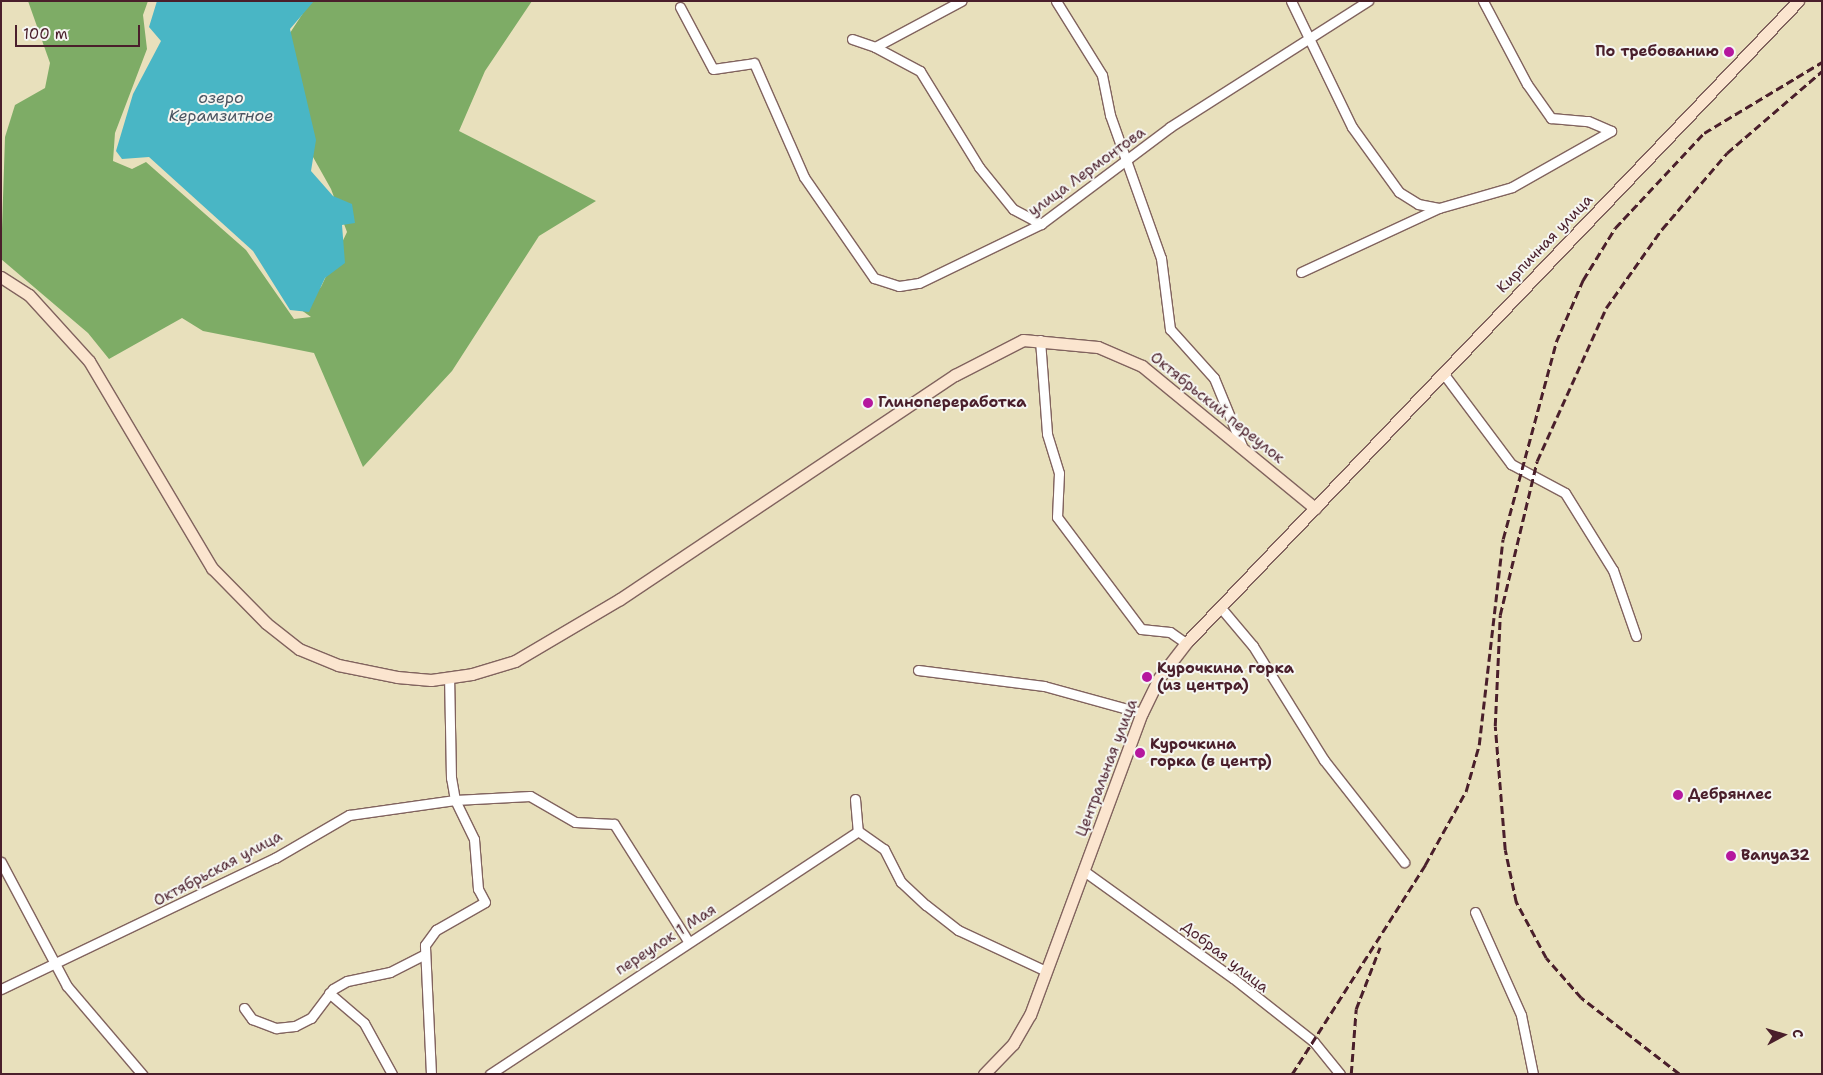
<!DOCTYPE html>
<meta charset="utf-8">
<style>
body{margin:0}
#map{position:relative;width:1823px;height:1075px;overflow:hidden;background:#e8e0bc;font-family:"Shantell Sans",sans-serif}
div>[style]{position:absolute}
.forest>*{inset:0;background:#7eac66}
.water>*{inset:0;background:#49b6c5}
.roads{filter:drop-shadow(1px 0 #81635e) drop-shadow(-1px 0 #81635e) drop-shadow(0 1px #81635e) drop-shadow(0 -1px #81635e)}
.street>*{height:9px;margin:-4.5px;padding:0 4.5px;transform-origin:4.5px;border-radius:4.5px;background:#fff}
.secondary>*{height:11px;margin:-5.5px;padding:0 5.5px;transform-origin:5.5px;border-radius:5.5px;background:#fbe5cf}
.rail>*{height:2.5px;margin-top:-1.25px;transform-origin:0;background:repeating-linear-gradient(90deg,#4a1f2b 0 8px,transparent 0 12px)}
.dots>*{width:14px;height:14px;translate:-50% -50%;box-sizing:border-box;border:2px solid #f6f6f2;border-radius:50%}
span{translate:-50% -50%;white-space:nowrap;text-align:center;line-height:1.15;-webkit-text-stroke:4px #f6f6f2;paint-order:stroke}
.poi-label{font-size:15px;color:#4a1f2b;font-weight:700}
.right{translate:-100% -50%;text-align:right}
.left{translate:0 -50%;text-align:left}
.street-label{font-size:15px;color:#4a1f2b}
.water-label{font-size:16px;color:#4a5461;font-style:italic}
.frame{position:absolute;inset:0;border:2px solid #4a1f2b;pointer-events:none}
.north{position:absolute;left:1758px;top:1010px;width:50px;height:50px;-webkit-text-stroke:4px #f6f6f2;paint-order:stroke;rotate:84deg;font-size:14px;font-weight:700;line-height:20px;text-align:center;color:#4a1f2b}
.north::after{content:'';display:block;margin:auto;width:18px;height:22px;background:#4a1f2b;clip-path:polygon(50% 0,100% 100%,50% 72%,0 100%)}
.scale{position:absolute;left:15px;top:25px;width:125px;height:22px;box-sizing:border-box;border:2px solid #4a1f2b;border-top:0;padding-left:6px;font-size:15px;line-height:18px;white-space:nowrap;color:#4a1f2b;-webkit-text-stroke:4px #f6f6f2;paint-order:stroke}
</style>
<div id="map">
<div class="forest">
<i style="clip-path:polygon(28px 1px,148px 1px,143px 15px,147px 49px,115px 133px,113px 161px,132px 169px,146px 162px,246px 250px,294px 319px,311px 317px,297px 307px,321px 287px,347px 232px,331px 189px,299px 132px,286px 39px,311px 1px,532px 1px,485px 71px,459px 131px,596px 201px,539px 236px,452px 371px,363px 467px,314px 353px,203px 331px,182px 318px,109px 359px,88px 333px,1px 259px,5px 137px,15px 105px,45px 88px,50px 63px)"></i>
</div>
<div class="water">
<i style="clip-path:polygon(157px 1px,314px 1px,290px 29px,316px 140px,311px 171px,333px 196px,352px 204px,355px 223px,342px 225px,345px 263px,325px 278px,309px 312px,290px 310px,253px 251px,149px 157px,122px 159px,116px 151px,133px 94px,161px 41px,149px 27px)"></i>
</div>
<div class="roads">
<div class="street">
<i style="left:1056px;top:1px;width:87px;rotate:58.1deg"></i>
<i style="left:1102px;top:75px;width:41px;rotate:78.7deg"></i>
<i style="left:1110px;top:115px;width:152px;rotate:70.4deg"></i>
<i style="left:1161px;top:258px;width:72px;rotate:82.8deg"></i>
<i style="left:1170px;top:329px;width:66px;rotate:48.1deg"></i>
<i style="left:1214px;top:378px;width:74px;rotate:67.6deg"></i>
<i style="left:1291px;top:1px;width:140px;rotate:64.2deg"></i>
<i style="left:1352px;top:127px;width:80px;rotate:54.1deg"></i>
<i style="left:1399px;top:192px;width:22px;rotate:32deg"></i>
<i style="left:1418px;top:204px;width:21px;rotate:11deg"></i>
<i style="left:1483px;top:1px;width:94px;rotate:62.1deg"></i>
<i style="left:1527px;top:84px;width:42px;rotate:54.8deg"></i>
<i style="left:1551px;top:118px;width:37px;rotate:5deg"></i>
<i style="left:1588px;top:121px;width:25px;rotate:23deg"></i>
<i style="left:680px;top:7px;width:70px;rotate:62deg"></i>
<i style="left:713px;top:69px;width:41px;rotate:-8.3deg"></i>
<i style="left:754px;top:63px;width:124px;rotate:66.3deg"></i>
<i style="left:804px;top:177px;width:123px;rotate:55.3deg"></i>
<i style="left:874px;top:278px;width:26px;rotate:18deg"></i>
<i style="left:899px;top:286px;width:20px;rotate:-9deg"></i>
<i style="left:919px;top:283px;width:136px;rotate:-25.8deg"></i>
<i style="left:1041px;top:224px;width:161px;rotate:-36.9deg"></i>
<i style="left:1170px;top:127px;width:235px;rotate:-32.5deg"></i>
<i style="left:852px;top:39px;width:24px;rotate:19deg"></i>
<i style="left:875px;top:47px;width:98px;rotate:-28.1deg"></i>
<i style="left:875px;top:47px;width:51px;rotate:28.1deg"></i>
<i style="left:920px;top:71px;width:113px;rotate:58.4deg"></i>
<i style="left:979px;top:167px;width:54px;rotate:51deg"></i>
<i style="left:1013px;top:209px;width:32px;rotate:28deg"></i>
<i style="left:1301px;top:272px;width:152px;rotate:-24.9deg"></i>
<i style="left:1439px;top:208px;width:76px;rotate:-16deg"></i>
<i style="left:1512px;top:187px;width:114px;rotate:-29.5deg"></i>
<i style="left:1040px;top:340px;width:94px;rotate:85.7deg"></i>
<i style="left:1047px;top:434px;width:41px;rotate:72.9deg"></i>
<i style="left:1059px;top:473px;width:44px;rotate:92.6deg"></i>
<i style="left:1057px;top:517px;width:140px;rotate:53.1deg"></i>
<i style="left:1141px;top:629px;width:29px;rotate:6deg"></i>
<i style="left:1170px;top:632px;width:19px;rotate:35deg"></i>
<i style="left:1443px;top:373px;width:114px;rotate:53.2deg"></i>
<i style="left:1511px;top:464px;width:61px;rotate:28.2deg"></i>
<i style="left:1565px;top:493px;width:91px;rotate:58.1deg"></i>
<i style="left:1613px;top:570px;width:70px;rotate:70.8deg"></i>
<i style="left:1221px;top:608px;width:50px;rotate:49.9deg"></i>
<i style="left:1253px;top:646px;width:134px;rotate:58.1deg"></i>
<i style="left:1324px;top:760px;width:130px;rotate:51.9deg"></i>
<i style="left:918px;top:670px;width:127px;rotate:7.2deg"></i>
<i style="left:1044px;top:686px;width:102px;rotate:15.4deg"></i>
<i style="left:855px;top:799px;width:32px;rotate:85deg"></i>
<i style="left:858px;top:831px;width:32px;rotate:35deg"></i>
<i style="left:884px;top:849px;width:37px;rotate:63deg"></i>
<i style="left:901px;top:882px;width:34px;rotate:43deg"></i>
<i style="left:926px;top:905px;width:41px;rotate:38deg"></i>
<i style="left:958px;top:930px;width:97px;rotate:25deg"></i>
<i style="left:1px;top:862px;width:140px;rotate:62deg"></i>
<i style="left:67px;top:986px;width:116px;rotate:49.6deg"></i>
<i style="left:1084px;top:871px;width:183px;rotate:35.7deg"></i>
<i style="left:1233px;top:978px;width:103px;rotate:38.3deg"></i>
<i style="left:1314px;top:1042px;width:41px;rotate:50.9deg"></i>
<i style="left:1475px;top:912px;width:113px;rotate:65.9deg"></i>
<i style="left:1521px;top:1015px;width:60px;rotate:78.5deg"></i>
<i style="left:1px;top:989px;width:304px;rotate:-25.6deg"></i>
<i style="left:275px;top:858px;width:86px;rotate:-30.2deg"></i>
<i style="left:349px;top:815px;width:107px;rotate:-8.1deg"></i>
<i style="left:455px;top:800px;width:75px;rotate:-3.1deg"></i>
<i style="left:530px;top:796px;width:52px;rotate:30deg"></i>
<i style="left:575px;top:822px;width:39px;rotate:3deg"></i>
<i style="left:614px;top:824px;width:138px;rotate:57.7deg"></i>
<i style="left:329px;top:993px;width:46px;rotate:40.6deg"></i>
<i style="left:364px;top:1023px;width:58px;rotate:61.2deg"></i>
<i style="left:244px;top:1008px;width:14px;rotate:54deg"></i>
<i style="left:252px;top:1019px;width:26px;rotate:21deg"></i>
<i style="left:276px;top:1028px;width:19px;rotate:-6deg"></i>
<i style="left:295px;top:1026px;width:18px;rotate:-27deg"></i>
<i style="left:311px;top:1018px;width:36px;rotate:-53deg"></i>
<i style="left:333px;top:989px;width:16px;rotate:-30deg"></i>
<i style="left:347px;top:981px;width:44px;rotate:-11.8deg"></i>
<i style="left:390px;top:972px;width:38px;rotate:-27deg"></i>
<i style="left:431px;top:1074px;width:129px;rotate:-92.7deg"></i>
<i style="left:425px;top:945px;width:19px;rotate:-54deg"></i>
<i style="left:436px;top:930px;width:56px;rotate:-29.7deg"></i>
<i style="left:485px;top:902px;width:15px;rotate:-118deg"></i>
<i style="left:478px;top:889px;width:50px;rotate:-94.6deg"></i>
<i style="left:474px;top:839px;width:43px;rotate:-116deg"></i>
<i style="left:455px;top:800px;width:22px;rotate:-100deg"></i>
<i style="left:451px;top:778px;width:100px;rotate:-91.1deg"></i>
<i style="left:490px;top:1074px;width:441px;rotate:-33.4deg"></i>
</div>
<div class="secondary">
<i style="left:1px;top:277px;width:33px;rotate:33deg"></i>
<i style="left:29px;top:295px;width:89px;rotate:47.7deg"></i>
<i style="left:89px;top:361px;width:241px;rotate:59.3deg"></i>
<i style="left:212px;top:568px;width:77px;rotate:45.5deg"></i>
<i style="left:266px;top:623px;width:42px;rotate:38.2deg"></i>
<i style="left:299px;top:649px;width:42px;rotate:22.3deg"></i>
<i style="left:338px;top:665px;width:60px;rotate:11.5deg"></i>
<i style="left:397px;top:677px;width:34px;rotate:5deg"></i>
<i style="left:431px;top:680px;width:41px;rotate:-8.3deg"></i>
<i style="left:472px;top:674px;width:45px;rotate:-16.8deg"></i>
<i style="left:515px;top:661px;width:122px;rotate:-30.6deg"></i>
<i style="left:620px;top:599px;width:403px;rotate:-33.8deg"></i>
<i style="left:955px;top:375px;width:76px;rotate:-27.2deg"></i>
<i style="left:1023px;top:340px;width:75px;rotate:5.3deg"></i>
<i style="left:1098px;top:347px;width:48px;rotate:23.4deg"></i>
<i style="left:1142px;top:366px;width:224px;rotate:39.4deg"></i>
<i style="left:984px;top:1074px;width:42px;rotate:-46deg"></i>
<i style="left:1013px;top:1044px;width:34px;rotate:-60deg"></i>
<i style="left:1030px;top:1015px;width:322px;rotate:-69.7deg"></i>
<i style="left:1142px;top:713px;width:39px;rotate:-64deg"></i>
<i style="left:1159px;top:678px;width:44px;rotate:-52.4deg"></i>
<i style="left:1186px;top:643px;width:887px;rotate:-46.37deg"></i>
</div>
</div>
<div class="rail">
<i style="left:1292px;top:1074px;width:248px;rotate:-57.5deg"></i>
<i style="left:1425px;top:865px;width:85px;rotate:-61deg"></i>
<i style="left:1466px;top:791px;width:48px;rotate:-74.2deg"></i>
<i style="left:1479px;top:745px;width:207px;rotate:-83.4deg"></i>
<i style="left:1503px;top:539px;width:204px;rotate:-74.9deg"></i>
<i style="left:1556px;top:342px;width:68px;rotate:-66.5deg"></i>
<i style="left:1583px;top:280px;width:61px;rotate:-58.4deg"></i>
<i style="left:1615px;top:228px;width:130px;rotate:-46.9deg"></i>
<i style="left:1704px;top:133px;width:138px;rotate:-31deg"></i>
<i style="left:1351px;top:1074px;width:65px;rotate:-85.6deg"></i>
<i style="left:1356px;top:1009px;width:66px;rotate:-68.8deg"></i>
<i style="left:1679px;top:1074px;width:124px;rotate:-142.2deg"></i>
<i style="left:1581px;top:998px;width:53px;rotate:-131.2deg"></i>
<i style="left:1546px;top:958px;width:64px;rotate:-118.2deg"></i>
<i style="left:1516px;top:902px;width:53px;rotate:-101.9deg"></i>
<i style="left:1505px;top:850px;width:124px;rotate:-94.6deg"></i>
<i style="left:1495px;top:726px;width:111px;rotate:-87.4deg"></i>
<i style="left:1500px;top:615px;width:158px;rotate:-76.5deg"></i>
<i style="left:1537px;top:461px;width:168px;rotate:-65.7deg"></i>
<i style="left:1606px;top:308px;width:97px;rotate:-54.7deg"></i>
<i style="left:1662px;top:229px;width:100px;rotate:-49.5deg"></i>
<i style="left:1727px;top:153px;width:125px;rotate:-40.8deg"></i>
</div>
<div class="dots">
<i style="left:1729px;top:52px;background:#b5179e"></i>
<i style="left:868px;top:403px;background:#b5179e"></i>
<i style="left:1147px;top:677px;background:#b5179e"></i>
<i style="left:1140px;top:753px;background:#b5179e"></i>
<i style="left:1678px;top:795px;background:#b5179e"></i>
<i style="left:1731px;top:856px;background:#b5179e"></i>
</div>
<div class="poi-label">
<span class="right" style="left:1719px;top:52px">По требованию</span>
<span class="left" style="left:878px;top:403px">Глинопереработка</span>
<span class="left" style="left:1157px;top:677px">Курочкина горка<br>(из центра)</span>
<span class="left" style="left:1150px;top:753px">Курочкина<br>горка (в центр)</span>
<span class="left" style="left:1688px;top:795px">Дебрянлес</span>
<span class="left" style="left:1741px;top:856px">Banya32</span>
</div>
<div class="street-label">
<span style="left:1087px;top:172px;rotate:-36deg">улица Лермонтова</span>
<span style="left:1545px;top:244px;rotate:-46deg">Кирпичная улица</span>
<span style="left:1217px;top:408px;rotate:39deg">Октябрьский переулок</span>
<span style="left:1107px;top:768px;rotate:-69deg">Центральная улица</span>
<span style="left:218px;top:869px;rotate:-28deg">Октябрьская улица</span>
<span style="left:666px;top:940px;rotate:-33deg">переулок 1 Мая</span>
<span style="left:1225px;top:957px;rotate:38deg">Добрая улица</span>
</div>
<div class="water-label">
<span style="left:221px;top:107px">озеро<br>Керамзитное</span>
</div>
<div class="frame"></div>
<div class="north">С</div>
<div class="scale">100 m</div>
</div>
